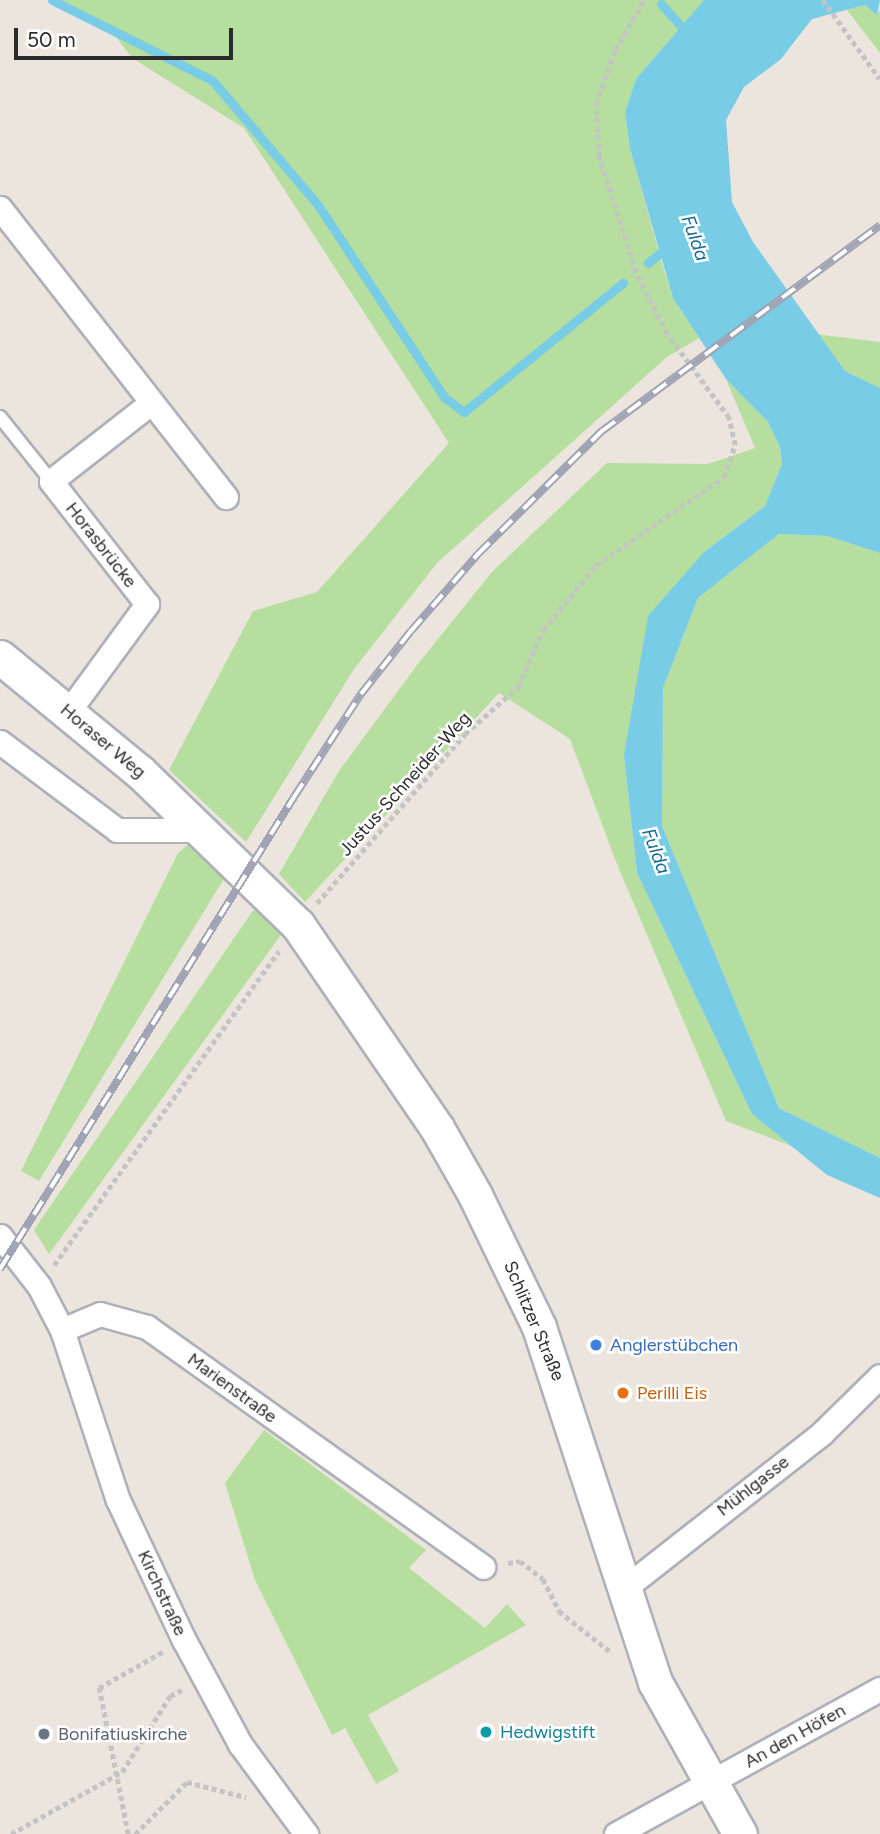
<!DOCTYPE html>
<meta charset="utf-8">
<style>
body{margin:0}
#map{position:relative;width:880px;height:1834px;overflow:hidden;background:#ece5de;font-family:Figtree,sans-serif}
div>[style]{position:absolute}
.green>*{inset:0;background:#b6de9e}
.water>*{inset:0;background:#78cce6}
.stream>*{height:9px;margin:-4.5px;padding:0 4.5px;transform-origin:4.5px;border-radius:4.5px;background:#78cce6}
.path>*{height:4.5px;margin-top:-2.25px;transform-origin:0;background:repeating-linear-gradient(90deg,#c4c4c4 0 5px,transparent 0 8.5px)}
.roads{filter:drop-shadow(2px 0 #aeb1ba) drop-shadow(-2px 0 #aeb1ba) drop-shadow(0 2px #aeb1ba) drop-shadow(0 -2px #aeb1ba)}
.lane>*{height:12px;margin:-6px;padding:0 6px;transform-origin:6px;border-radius:6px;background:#fff}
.street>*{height:23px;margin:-11.5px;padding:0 11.5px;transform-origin:11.5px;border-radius:11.5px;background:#fff}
.secondary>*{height:33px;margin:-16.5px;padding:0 16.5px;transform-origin:16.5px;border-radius:16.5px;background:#fff}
.rail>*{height:8px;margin-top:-4px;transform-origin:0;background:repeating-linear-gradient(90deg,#fff 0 16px,#a1a4b4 0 32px);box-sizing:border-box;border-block:2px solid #a1a4b4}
.dots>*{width:19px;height:19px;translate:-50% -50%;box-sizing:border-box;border:4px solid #fff;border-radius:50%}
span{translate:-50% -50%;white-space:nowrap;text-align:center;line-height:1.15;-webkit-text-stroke:5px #fff;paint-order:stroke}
.street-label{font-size:18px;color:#2b2b2b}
.shop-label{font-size:18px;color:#366cbe}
.left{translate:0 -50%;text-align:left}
.food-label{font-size:18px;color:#c56008}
.culture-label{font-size:18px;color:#0d838f}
.worship-label{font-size:18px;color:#5b616d}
.water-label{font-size:19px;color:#176c93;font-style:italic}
.scale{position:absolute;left:14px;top:28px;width:219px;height:32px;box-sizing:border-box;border:4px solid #2b2b2b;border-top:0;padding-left:9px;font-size:21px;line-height:24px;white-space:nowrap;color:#2b2b2b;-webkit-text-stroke:5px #fff;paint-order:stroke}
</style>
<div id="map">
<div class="green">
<i style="clip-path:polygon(62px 0,704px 0,636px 79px,625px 112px,630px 149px,664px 270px,673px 298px,699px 338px,667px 357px,437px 563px,354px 669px,246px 842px,169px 770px,253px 611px,317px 592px,449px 443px,244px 128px,132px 58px,107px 25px)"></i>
<i style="clip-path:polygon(865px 5px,877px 14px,880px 10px,880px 53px,847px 10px)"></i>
<i style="clip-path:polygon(815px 334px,880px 342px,880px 388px,845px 371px)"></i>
<i style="clip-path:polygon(726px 379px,768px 422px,780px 447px,782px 464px,765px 506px,704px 552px,624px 755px,637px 873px,752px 1114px,791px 1146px,726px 1121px,617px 864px,570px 739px,499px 693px,305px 902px,279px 874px,339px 771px,417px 665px,492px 572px,607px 463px,708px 464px,755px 448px)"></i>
<i style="clip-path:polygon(779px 534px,827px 536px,880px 553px,880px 1158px,779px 1108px,662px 826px,663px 688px,698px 598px)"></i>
<i style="clip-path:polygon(191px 842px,225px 877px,39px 1181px,21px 1171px,178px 853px)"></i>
<i style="clip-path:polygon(259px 902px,286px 928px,49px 1254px,34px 1230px)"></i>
<i style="clip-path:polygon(264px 1430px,426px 1550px,409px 1568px,485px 1628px,507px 1604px,526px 1625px,368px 1715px,399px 1771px,376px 1784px,345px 1728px,332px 1735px,255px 1580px,225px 1483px)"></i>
</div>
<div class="water">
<i style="clip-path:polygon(704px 0,880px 0,877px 15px,865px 5px,812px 19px,781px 59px,744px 87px,726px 120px,732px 202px,753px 242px,845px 371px,880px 388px,880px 553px,827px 536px,779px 534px,698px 598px,663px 688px,662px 826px,779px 1108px,880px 1158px,880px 1198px,827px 1175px,752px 1114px,637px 873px,624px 755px,648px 616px,704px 552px,765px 506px,782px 464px,780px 447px,768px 422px,726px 379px,673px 298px,630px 149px,625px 112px,636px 79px)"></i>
</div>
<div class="stream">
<i style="left:52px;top:0;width:179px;rotate:26.6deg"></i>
<i style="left:212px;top:80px;width:164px;rotate:49.7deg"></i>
<i style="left:318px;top:205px;width:230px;rotate:56.7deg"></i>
<i style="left:444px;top:397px;width:25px;rotate:37deg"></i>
<i style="left:464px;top:412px;width:205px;rotate:-39.1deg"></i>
<i style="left:661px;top:4px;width:40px;rotate:48deg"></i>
<i style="left:648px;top:263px;width:26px;rotate:-40deg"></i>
</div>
<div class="path">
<i style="left:823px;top:0;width:97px;rotate:54.2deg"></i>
<i style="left:317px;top:903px;width:225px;rotate:-48.8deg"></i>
<i style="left:465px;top:734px;width:71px;rotate:-41.6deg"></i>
<i style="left:518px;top:687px;width:62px;rotate:-66.3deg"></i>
<i style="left:543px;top:630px;width:84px;rotate:-50.8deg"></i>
<i style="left:596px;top:565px;width:155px;rotate:-34.5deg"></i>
<i style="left:724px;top:477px;width:34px;rotate:-71deg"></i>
<i style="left:735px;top:445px;width:28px;rotate:-103deg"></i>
<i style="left:729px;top:418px;width:104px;rotate:-126.4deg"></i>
<i style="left:667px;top:334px;width:68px;rotate:-116.9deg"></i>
<i style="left:636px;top:273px;width:122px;rotate:-107.7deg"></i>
<i style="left:599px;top:157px;width:53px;rotate:-93.2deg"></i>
<i style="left:596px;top:104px;width:57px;rotate:-70.6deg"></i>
<i style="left:615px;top:50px;width:58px;rotate:-59.9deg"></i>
<i style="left:54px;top:1265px;width:386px;rotate:-54.4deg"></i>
<i style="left:508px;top:1563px;width:12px;rotate:-9deg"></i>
<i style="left:520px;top:1561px;width:29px;rotate:38deg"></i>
<i style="left:543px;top:1579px;width:36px;rotate:63deg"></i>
<i style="left:559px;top:1611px;width:68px;rotate:38.4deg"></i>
<i style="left:11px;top:1834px;width:127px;rotate:-29.2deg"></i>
<i style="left:122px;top:1772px;width:90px;rotate:-57.7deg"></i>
<i style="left:170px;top:1696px;width:13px;rotate:-27deg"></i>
<i style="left:128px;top:1834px;width:149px;rotate:-101.2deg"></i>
<i style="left:99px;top:1688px;width:73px;rotate:-29.7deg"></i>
<i style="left:135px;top:1834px;width:74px;rotate:-45deg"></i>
<i style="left:187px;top:1782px;width:61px;rotate:14.3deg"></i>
</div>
<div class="roads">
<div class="lane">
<i style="left:0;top:417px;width:82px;rotate:51.4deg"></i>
</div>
<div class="street">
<i style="left:0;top:208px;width:367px;rotate:52deg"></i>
<i style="left:68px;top:712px;width:134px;rotate:-53.8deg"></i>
<i style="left:147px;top:604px;width:156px;rotate:-128deg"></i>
<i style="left:51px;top:481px;width:127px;rotate:-38deg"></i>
<i style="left:0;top:742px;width:146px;rotate:36.9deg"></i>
<i style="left:117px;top:830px;width:85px"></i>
<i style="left:0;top:1236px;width:63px;rotate:52deg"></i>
<i style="left:39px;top:1286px;width:50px;rotate:62.4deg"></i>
<i style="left:62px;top:1330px;width:179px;rotate:71.8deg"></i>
<i style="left:118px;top:1500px;width:155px;rotate:64.8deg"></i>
<i style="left:184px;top:1640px;width:118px;rotate:61.7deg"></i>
<i style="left:240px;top:1744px;width:112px;rotate:53.7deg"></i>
<i style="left:62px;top:1330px;width:41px;rotate:-22.8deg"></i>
<i style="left:100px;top:1314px;width:49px;rotate:15.5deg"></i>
<i style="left:147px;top:1327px;width:413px;rotate:35.5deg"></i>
<i style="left:622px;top:1590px;width:254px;rotate:-38.1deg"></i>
<i style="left:822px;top:1433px;width:81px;rotate:-44.5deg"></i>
<i style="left:616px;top:1834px;width:301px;rotate:-28.8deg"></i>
</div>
<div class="secondary">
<i style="left:0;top:657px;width:181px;rotate:39.4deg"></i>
<i style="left:140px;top:772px;width:220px;rotate:44.1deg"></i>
<i style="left:298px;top:925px;width:246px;rotate:55.6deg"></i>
<i style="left:437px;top:1128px;width:77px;rotate:60.4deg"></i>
<i style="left:475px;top:1195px;width:147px;rotate:64.1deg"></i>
<i style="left:539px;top:1327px;width:373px;rotate:71.9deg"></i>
<i style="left:655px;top:1682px;width:174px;rotate:60.8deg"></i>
</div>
</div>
<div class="rail">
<i style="left:0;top:1269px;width:556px;rotate:-58.08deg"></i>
<i style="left:294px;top:797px;width:123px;rotate:-57deg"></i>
<i style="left:361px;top:694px;width:80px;rotate:-51.6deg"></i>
<i style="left:411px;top:631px;width:102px;rotate:-49deg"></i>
<i style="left:478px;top:554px;width:175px;rotate:-44.8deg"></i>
<i style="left:602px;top:431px;width:346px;rotate:-36.5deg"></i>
</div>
<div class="dots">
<i style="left:596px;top:1345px;background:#3f7fe0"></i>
<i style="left:623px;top:1393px;background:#e8710a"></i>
<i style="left:486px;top:1732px;background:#0f9aa8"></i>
<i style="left:44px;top:1734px;background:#6b7280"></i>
</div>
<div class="street-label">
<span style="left:101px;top:545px;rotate:52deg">Horasbrücke</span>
<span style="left:103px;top:741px;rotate:40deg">Horaser Weg</span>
<span style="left:405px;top:784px;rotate:-48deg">Justus-Schneider-Weg</span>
<span style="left:534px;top:1321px;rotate:67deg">Schlitzer Straße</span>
<span style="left:232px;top:1388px;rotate:36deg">Marienstraße</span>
<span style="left:753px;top:1486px;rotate:-38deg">Mühlgasse</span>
<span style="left:162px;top:1593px;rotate:65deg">Kirchstraße</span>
<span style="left:795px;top:1736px;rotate:-29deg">An den Höfen</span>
</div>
<div class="shop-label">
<span class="left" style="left:610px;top:1345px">Anglerstübchen</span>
</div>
<div class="food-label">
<span class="left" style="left:637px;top:1393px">Perilli Eis</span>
</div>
<div class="culture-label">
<span class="left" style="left:500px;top:1732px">Hedwigstift</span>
</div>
<div class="worship-label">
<span class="left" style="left:58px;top:1734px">Bonifatiuskirche</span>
</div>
<div class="water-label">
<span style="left:695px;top:238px;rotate:70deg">Fulda</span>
<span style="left:656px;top:851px;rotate:69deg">Fulda</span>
</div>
<div class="scale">50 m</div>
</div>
